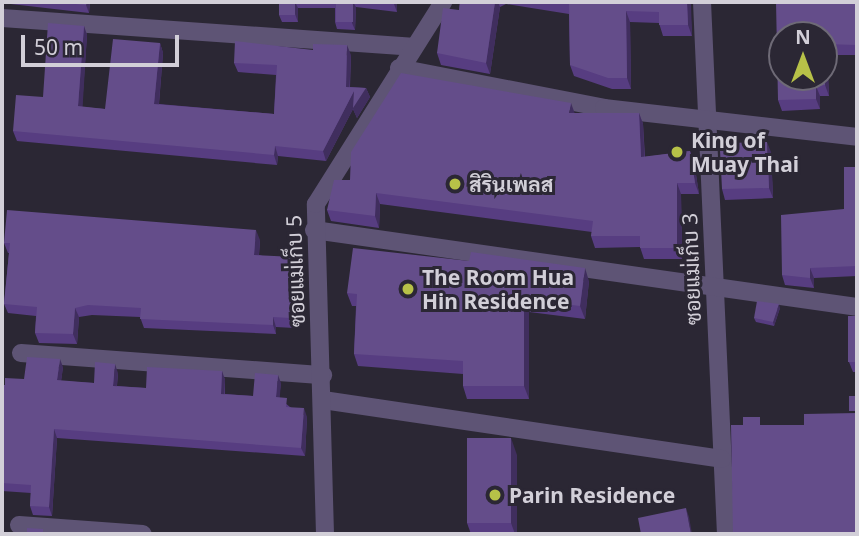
<!DOCTYPE html>
<meta charset="utf-8">
<style>
body{margin:0}
#map{position:relative;width:859px;height:536px;overflow:hidden;background:#2b2734;font-family:"Noto Sans",Sarabun,sans-serif}
div>[style]{position:absolute}
.minor>*{height:18px;margin:-9px;padding:0 9px;transform-origin:9px;border-radius:9px;background:#5e5475}
.wall>*{inset:0;background:#573d81}
.shaded-wall>*{inset:0;background:#402e5e}
.building>*{inset:0;background:#644d8a;transform-origin:0 0}
.dots>*{width:19px;height:19px;translate:-50% -50%;box-sizing:border-box;border:4px solid #2b2734;border-radius:50%}
span{translate:-50% -50%;white-space:nowrap;text-align:center;line-height:1.15;-webkit-text-stroke:6px #2b2734;paint-order:stroke}
.poi-label{font-size:21px;color:#d2cfd8;font-weight:700}
.left{translate:0 -50%;text-align:left}
.street-label{font-size:21px;color:#d2cfd8}
.frame{position:absolute;inset:0;border:4px solid #d2cfd8;pointer-events:none}
.north{position:absolute;left:768px;top:21px;width:70px;height:70px;box-sizing:border-box;background:#2b2734;border:2px solid #6e6a76;border-radius:50%;rotate:0deg;font-size:19px;font-weight:700;line-height:28px;text-align:center;color:#d2cfd8}
.north::after{content:'';display:block;margin:auto;width:24px;height:32px;background:#b7c148;clip-path:polygon(50% 0,100% 100%,50% 72%,0 100%)}
.scale{position:absolute;left:21px;top:35px;width:158px;height:32px;box-sizing:border-box;border:4px solid #d2cfd8;border-top:0;padding-left:9px;font-size:21px;line-height:24px;white-space:nowrap;color:#d2cfd8;-webkit-text-stroke:5px #2b2734;paint-order:stroke}
</style>
<div id="map">
<div class="minor">
<i style="left:702px;top:2px;width:533px;rotate:87.42deg"></i>
<i style="left:2px;top:18px;width:411px;rotate:4deg"></i>
<i style="left:399px;top:68px;width:209px;rotate:11deg"></i>
<i style="left:604px;top:108px;width:255px;rotate:6.5deg"></i>
<i style="left:314px;top:230px;width:548px;rotate:8.07deg"></i>
<i style="left:21px;top:353px;width:303px;rotate:4.2deg"></i>
<i style="left:323px;top:400px;width:403px;rotate:8.4deg"></i>
<i style="left:19px;top:525px;width:124px;rotate:4.2deg"></i>
<i style="left:325px;top:534px;width:330px;rotate:-91.6deg"></i>
<i style="left:316px;top:204px;width:239px;rotate:-57.8deg"></i>
</div>
<div class="wall">
<i style="clip-path:polygon(2px 2px,90px 2px,89px 13px,2px 3px)"></i>
<i style="clip-path:polygon(204px 2px,397px 2px,397px 12px,356px 7px,355px 30px,337px 29px,335px 22px,335px 8px,298px 8px,298px 22px,282px 22px,279px 15px,279px 4px)"></i>
<i style="clip-path:polygon(460px 2px,690px 2px,692px 36px,663px 36px,659px 23px,630px 22px,631px 89px,612px 89px,574px 76px,570px 65px,569px 14px,506px 4px,500px 7px,490px 74px,441px 65px,437px 53px,459px 10px)"></i>
<i style="clip-path:polygon(857px 2px,857px 55px,827px 55px,829px 96px,820px 96px,820px 109px,782px 111px,778px 100px)"></i>
<i style="clip-path:polygon(84px 26px,87px 35px,82px 107px,105px 109px,160px 43px,163px 53px,159px 104px,274px 114px,276px 75px,238px 72px,234px 63px,351px 55px,350px 87px,366px 88px,370px 97px,357px 118px,353px 109px,326px 161px,278px 156px,277px 165px,17px 141px,13px 131px,43px 97px)"></i>
<i style="clip-path:polygon(575px 113px,639px 113px,643px 124px,645px 157px,690px 151px,694px 162px,699px 194px,681px 194px,682px 259px,644px 259px,640px 247px,595px 248px,591px 236px,592px 232px,380px 204px,379px 228px,331px 221px,327px 210px,350px 180px)"></i>
<i style="clip-path:polygon(771px 152px,773px 198px,725px 200px,722px 189px)"></i>
<i style="clip-path:polygon(857px 167px,857px 276px,814px 278px,814px 288px,785px 285px,782px 275px,844px 209px)"></i>
<i style="clip-path:polygon(260px 240px,259px 255px,298px 266px,294px 328px,276px 327px,276px 334px,144px 328px,140px 317px,92px 315px,79px 317px,77px 344px,39px 343px,35px 333px,36px 316px,8px 313px,4px 304px,9px 253px,8px 253px,4px 243px)"></i>
<i style="clip-path:polygon(589px 281px,585px 319px,529px 312px,529px 399px,467px 399px,463px 386px,463px 374px,358px 366px,354px 354px,356px 306px,352px 306px,347px 293px)"></i>
<i style="clip-path:polygon(780px 308px,774px 326px,756px 322px,754px 318px)"></i>
<i style="clip-path:polygon(857px 316px,857px 372px,853px 372px,849px 362px)"></i>
<i style="clip-path:polygon(63px 367px,61px 381px,94px 383px,118px 373px,117px 386px,146px 388px,222px 371px,225px 380px,225px 394px,253px 396px,281px 383px,279px 398px,290px 407px,307px 417px,305px 456px,57px 438px,52px 516px,33px 515px,30px 506px,31px 493px,2px 491px,2px 385px,5px 385px)"></i>
<i style="clip-path:polygon(517px 455px,517px 534px,471px 534px,467px 523px)"></i>
</div>
<div class="shaded-wall">
<i style="clip-path:polygon(87px 2px,90px 2px,89px 13px,86px 5px)"></i>
<i style="clip-path:polygon(295px 2px,298px 8px,298px 22px,295px 14px)"></i>
<i style="clip-path:polygon(353px 2px,356px 7px,355px 30px,352px 23px)"></i>
<i style="clip-path:polygon(394px 2px,397px 2px,397px 12px,394px 4px)"></i>
<i style="clip-path:polygon(495px 2px,498px 2px,500px 7px,490px 74px,486px 63px)"></i>
<i style="clip-path:polygon(687px 2px,690px 2px,691px 4px,692px 36px,688px 25px)"></i>
<i style="clip-path:polygon(626px 11px,630px 22px,631px 89px,627px 78px)"></i>
<i style="clip-path:polygon(84px 26px,87px 35px,82px 116px,78px 106px)"></i>
<i style="clip-path:polygon(160px 43px,163px 53px,158px 114px,154px 104px)"></i>
<i style="clip-path:polygon(347px 45px,351px 55px,349px 97px,346px 87px)"></i>
<i style="clip-path:polygon(824px 45px,827px 55px,829px 96px,825px 85px)"></i>
<i style="clip-path:polygon(816px 86px,820px 96px,820px 109px,816px 99px)"></i>
<i style="clip-path:polygon(366px 88px,370px 97px,357px 118px,353px 109px,326px 161px,323px 151px,354px 91px)"></i>
<i style="clip-path:polygon(571px 103px,575px 114px,569px 113px)"></i>
<i style="clip-path:polygon(639px 113px,643px 124px,645px 169px,641px 157px)"></i>
<i style="clip-path:polygon(767px 142px,771px 152px,773px 198px,769px 188px)"></i>
<i style="clip-path:polygon(275px 146px,278px 156px,277px 165px,274px 155px)"></i>
<i style="clip-path:polygon(690px 151px,694px 162px,699px 194px,695px 183px)"></i>
<i style="clip-path:polygon(677px 183px,681px 194px,682px 259px,677px 248px)"></i>
<i style="clip-path:polygon(376px 193px,380px 204px,379px 228px,375px 216px)"></i>
<i style="clip-path:polygon(256px 230px,260px 240px,258px 265px,254px 255px)"></i>
<i style="clip-path:polygon(294px 257px,298px 266px,294px 328px,290px 318px)"></i>
<i style="clip-path:polygon(585px 268px,589px 281px,585px 319px,580px 306px)"></i>
<i style="clip-path:polygon(810px 268px,814px 278px,814px 288px,810px 278px)"></i>
<i style="clip-path:polygon(524px 299px,529px 312px,529px 399px,524px 386px)"></i>
<i style="clip-path:polygon(779px 304px,780px 308px,774px 326px,773px 322px)"></i>
<i style="clip-path:polygon(75px 308px,79px 317px,77px 344px,73px 334px)"></i>
<i style="clip-path:polygon(273px 317px,276px 327px,276px 334px,273px 325px)"></i>
<i style="clip-path:polygon(60px 359px,63px 367px,60px 389px,57px 380px)"></i>
<i style="clip-path:polygon(115px 364px,118px 373px,116px 394px,113px 386px)"></i>
<i style="clip-path:polygon(222px 371px,225px 380px,224px 402px,221px 394px)"></i>
<i style="clip-path:polygon(278px 375px,281px 383px,279px 406px,276px 397px)"></i>
<i style="clip-path:polygon(304px 408px,307px 417px,305px 456px,301px 448px)"></i>
<i style="clip-path:polygon(54px 429px,57px 438px,52px 516px,49px 507px)"></i>
<i style="clip-path:polygon(511px 438px,517px 455px,517px 534px,515px 534px,511px 523px)"></i>
<i style="clip-path:polygon(686px 508px,689px 517px,692px 534px,691px 534px)"></i>
</div>
<div class="building">
<i style="clip-path:polygon(54px 2px,87px 2px,86px 5px)"></i>
<i style="left:279px;top:2px;width:16px;height:13px"></i>
<i style="left:336px;top:2px;width:17px;height:20px"></i>
<i style="clip-path:polygon(373px 2px,394px 2px,394px 4px)"></i>
<i style="clip-path:polygon(460px 2px,495px 2px,486px 63px,437px 53px,443px 8px,459px 10px)"></i>
<i style="clip-path:polygon(560px 2px,687px 2px,688px 25px,659px 25px,659px 12px,626px 11px,627px 78px,608px 78px,570px 65px,569px 3px)"></i>
<i style="clip-path:polygon(776px 2px,857px 2px,857px 45px,824px 44px,824px 35px,782px 35px,782px 77px,824px 77px,824px 55px,825px 85px,816px 86px,816px 99px,778px 100px)"></i>
<i style="clip-path:polygon(48px 23px,84px 26px,78px 106px,105px 109px,113px 39px,160px 43px,154px 104px,274px 114px,277px 65px,234px 63px,235px 41px,313px 50px,313px 44px,347px 45px,346px 87px,366px 88px,353px 108px,354px 91px,323px 151px,275px 146px,274px 155px,13px 131px,16px 95px,43px 97px)"></i>
<i style="clip-path:polygon(401px 73px,571px 103px,569px 113px,639px 113px,641px 157px,690px 151px,695px 183px,677px 183px,677px 248px,640px 248px,640px 236px,591px 236px,593px 221px,376px 193px,375px 216px,327px 210px,334px 180px,350px 180px,351px 152px)"></i>
<i style="clip-path:polygon(767px 142px,769px 188px,722px 189px,720px 150px,729px 150px,729px 143px)"></i>
<i style="clip-path:polygon(844px 167px,857px 167px,857px 266px,810px 268px,810px 278px,782px 275px,781px 215px,844px 209px)"></i>
<i style="clip-path:polygon(7px 210px,256px 230px,254px 255px,294px 257px,290px 318px,273px 317px,273px 325px,140px 319px,141px 308px,88px 305px,75px 308px,73px 334px,35px 333px,37px 307px,4px 304px,10px 243px,4px 243px)"></i>
<i style="clip-path:polygon(353px 248px,469px 261px,471px 252px,585px 268px,580px 306px,524px 299px,524px 386px,463px 386px,463px 361px,354px 354px,357px 294px,347px 293px)"></i>
<i style="clip-path:polygon(757px 301px,779px 304px,773px 322px,754px 318px)"></i>
<i style="left:848px;top:316px;width:9px;height:46px"></i>
<i style="clip-path:polygon(27px 357px,60px 359px,57px 380px,94px 383px,95px 362px,115px 364px,113px 386px,146px 388px,147px 367px,222px 371px,221px 394px,253px 396px,255px 373px,278px 375px,276px 397px,287px 398px,286px 407px,304px 408px,301px 448px,54px 429px,49px 507px,30px 506px,31px 485px,2px 483px,2px 385px,5px 385px,5px 378px,24px 379px)"></i>
<i style="left:849px;top:396px;width:8px;height:15px"></i>
<i style="clip-path:polygon(857px 413px,857px 534px,733px 534px,731px 425px,743px 425px,743px 417px,760px 417px,760px 425px,804px 425px,804px 414px)"></i>
<i style="left:467px;top:438px;width:44px;height:85px"></i>
<i style="clip-path:polygon(686px 508px,691px 534px,641px 534px,638px 518px)"></i>
<i style="clip-path:polygon(27px 528px,43px 529px,43px 534px,27px 534px)"></i>
<i style="clip-path:polygon(89px 532px,110px 534px,89px 534px)"></i>
</div>
<div class="dots">
<i style="left:677px;top:152px;background:#b7c148"></i>
<i style="left:455px;top:184px;background:#b7c148"></i>
<i style="left:408px;top:289px;background:#b7c148"></i>
<i style="left:495px;top:495px;background:#b7c148"></i>
</div>
<div class="poi-label">
<span class="left" style="left:691px;top:152px">King of<br>Muay Thai</span>
<span class="left" style="left:469px;top:184px">สิรินเพลส</span>
<span class="left" style="left:422px;top:289px">The Room Hua<br>Hin Residence</span>
<span class="left" style="left:509px;top:495px">Parin Residence</span>
</div>
<div class="street-label">
<span style="left:691px;top:269px;rotate:-92deg">ซอยแม่เก็บ 3</span>
<span style="left:295px;top:271px;rotate:-92deg">ซอยแม่เก็บ 5</span>
</div>
<div class="frame"></div>
<div class="north">N</div>
<div class="scale">50 m</div>
</div>
